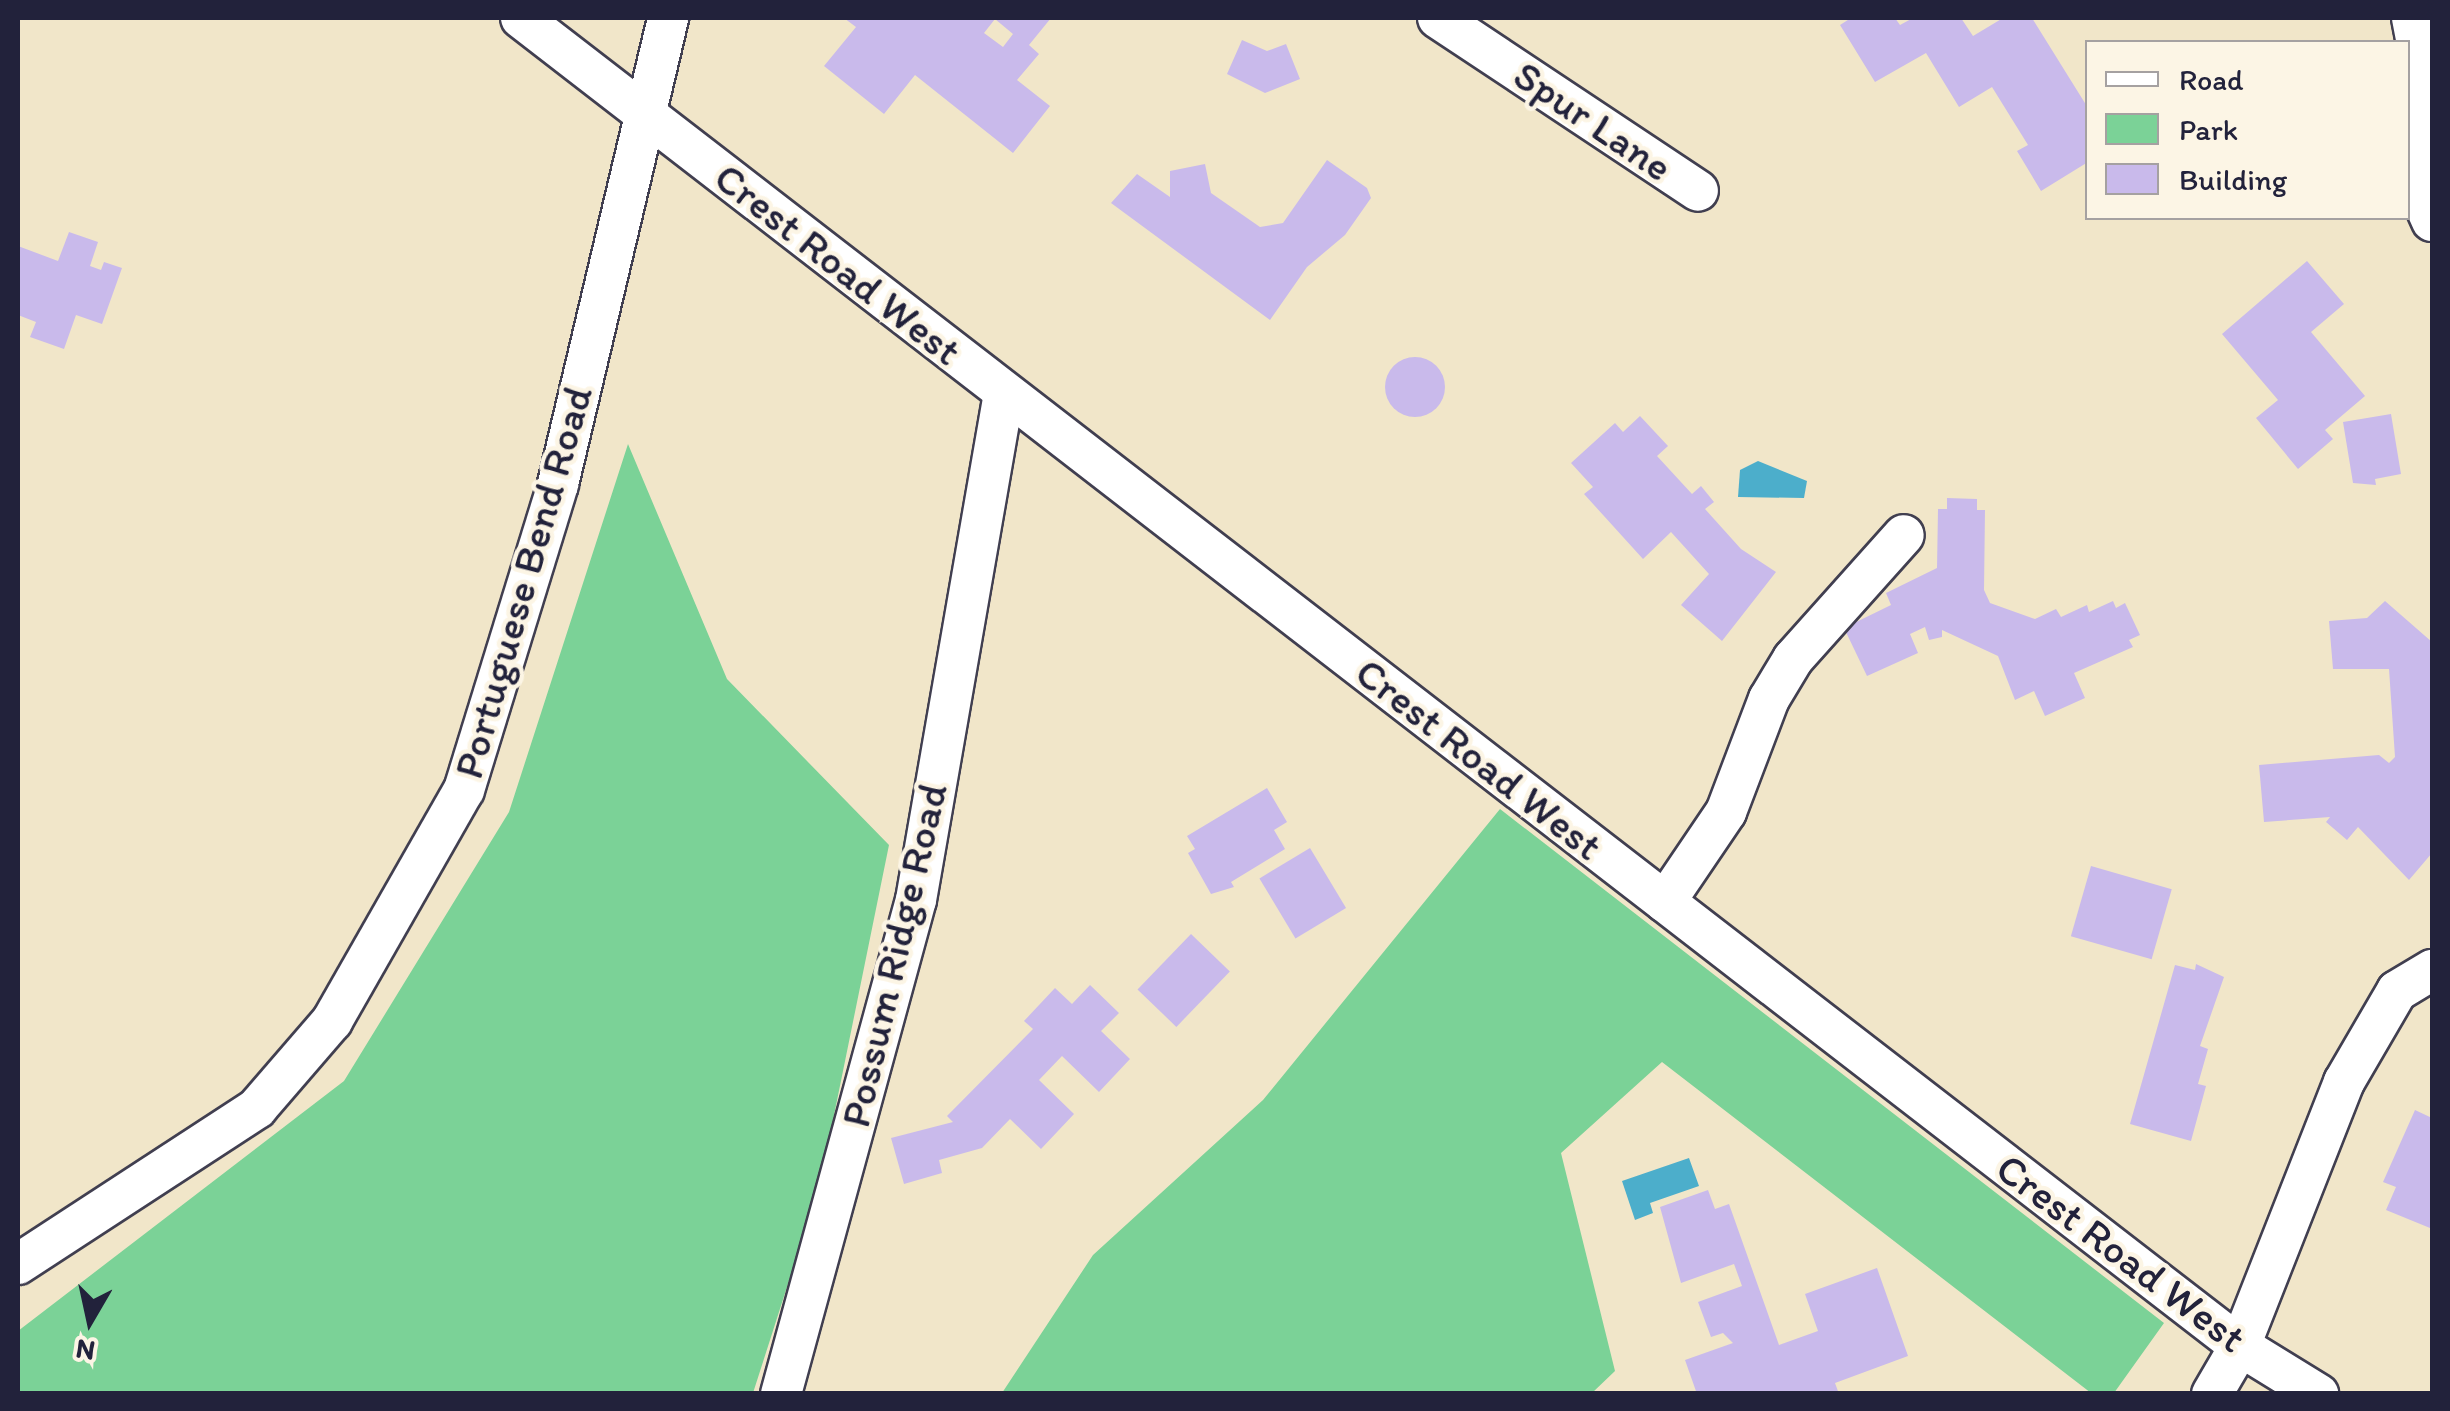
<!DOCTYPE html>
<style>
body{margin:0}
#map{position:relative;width:2450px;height:1411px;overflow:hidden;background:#f1e6c9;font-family:Itim,sans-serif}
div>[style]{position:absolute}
.green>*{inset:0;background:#7bd297}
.water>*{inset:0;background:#4caecb}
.building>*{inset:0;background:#c9baeb;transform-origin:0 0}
.round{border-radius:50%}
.roads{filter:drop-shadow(2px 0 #413f50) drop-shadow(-2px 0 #413f50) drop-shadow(0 2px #413f50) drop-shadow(0 -2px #413f50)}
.minor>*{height:40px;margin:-20px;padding:0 20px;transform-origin:20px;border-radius:20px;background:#fff}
span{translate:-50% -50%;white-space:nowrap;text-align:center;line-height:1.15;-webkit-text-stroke:9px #fcf5e5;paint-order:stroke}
.street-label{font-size:42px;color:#22223b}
.frame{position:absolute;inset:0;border:20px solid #22223b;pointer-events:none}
.legend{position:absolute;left:2085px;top:40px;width:325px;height:180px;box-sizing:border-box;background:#fcf5e5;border:2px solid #a5a1a1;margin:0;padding:12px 18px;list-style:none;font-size:30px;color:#22223b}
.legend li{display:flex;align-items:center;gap:20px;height:50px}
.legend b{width:50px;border:2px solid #a5a1a1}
.north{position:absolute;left:40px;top:1271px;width:100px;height:100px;-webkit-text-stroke:8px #fcf5e5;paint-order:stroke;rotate:189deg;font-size:28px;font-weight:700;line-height:40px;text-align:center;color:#22223b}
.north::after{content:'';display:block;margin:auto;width:35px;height:45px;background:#22223b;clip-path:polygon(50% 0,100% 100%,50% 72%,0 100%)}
</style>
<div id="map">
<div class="green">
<i style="clip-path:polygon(628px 444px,727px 679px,889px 845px,820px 1184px,753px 1393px,18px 1393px,18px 1331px,344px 1081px,509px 812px)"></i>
<i style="clip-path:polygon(1500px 809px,2164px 1323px,2114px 1393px,2091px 1393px,1662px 1062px,1561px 1153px,1615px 1371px,1592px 1393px,1002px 1393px,1093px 1255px,1263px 1100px)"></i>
</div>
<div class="water">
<i style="clip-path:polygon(1758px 461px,1807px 481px,1804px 498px,1738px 497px,1740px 470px)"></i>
<i style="clip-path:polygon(1689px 1158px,1699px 1186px,1650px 1203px,1653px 1213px,1635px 1220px,1622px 1181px)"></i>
</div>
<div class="building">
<i style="clip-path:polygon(evenodd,844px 18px,1051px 18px,1029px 45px,1039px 54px,1017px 80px,1050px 106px,1013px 153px,915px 75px,884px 114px,824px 66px,856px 27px,844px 18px,995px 19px,1013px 34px,1003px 47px,984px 33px,995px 19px)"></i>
<i style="clip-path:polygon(1851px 18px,1895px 18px,1900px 25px,1913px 18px,1961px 18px,1973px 36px,2003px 18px,2032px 18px,2088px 108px,2088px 162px,2041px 191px,2017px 151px,2028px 145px,1992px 87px,1959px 107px,1926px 53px,1875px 82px,1840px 25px)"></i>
<i style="clip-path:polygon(1242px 40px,1267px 51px,1286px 44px,1300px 79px,1265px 93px,1227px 74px)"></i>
<i style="clip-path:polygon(1327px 160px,1367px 188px,1371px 198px,1345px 235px,1307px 267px,1270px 320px,1111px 203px,1137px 174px,1170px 197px,1170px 171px,1205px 164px,1211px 193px,1260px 227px,1283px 223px)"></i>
<i style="clip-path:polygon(69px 232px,98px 242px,90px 266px,101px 270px,104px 262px,122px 268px,102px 324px,76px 315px,64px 349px,30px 337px,36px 322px,18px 315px,18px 246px,58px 261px)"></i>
<i style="clip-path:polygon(2307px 261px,2344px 304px,2311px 332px,2365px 396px,2325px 430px,2333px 439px,2298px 469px,2256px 418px,2278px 400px,2222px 334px)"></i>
<i class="round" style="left:1385px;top:357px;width:60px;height:60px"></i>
<i style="clip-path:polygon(2391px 414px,2401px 474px,2375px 479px,2376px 485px,2353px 483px,2343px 422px)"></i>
<i style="clip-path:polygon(1640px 416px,1668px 446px,1657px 456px,1692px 494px,1701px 486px,1714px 502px,1705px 509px,1741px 549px,1776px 572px,1722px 641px,1681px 605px,1709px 574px,1671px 532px,1643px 559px,1584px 494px,1593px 487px,1571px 463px,1615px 423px,1623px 432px)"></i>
<i style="clip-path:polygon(1947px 498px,1977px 499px,1977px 510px,1985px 510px,1984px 590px,1990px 603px,2035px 619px,2056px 609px,2061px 617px,2087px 605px,2089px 612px,2113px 601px,2116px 608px,2125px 603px,2140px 635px,2129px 640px,2133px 647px,2074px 673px,2085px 698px,2045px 716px,2034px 691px,2015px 700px,1998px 656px,1942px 630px,1942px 637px,1929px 640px,1925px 627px,1910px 634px,1918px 653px,1867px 676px,1844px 628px,1891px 605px,1886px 593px,1937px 568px,1938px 509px,1947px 509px)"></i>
<i style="clip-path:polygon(2385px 601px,2432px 642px,2432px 853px,2409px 880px,2358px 827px,2347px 840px,2326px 822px,2330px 817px,2264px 822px,2259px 765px,2379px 755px,2389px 763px,2395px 757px,2389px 669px,2333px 669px,2329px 621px,2367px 618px)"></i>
<i style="clip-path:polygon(1267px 788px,1287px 822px,1274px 830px,1285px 849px,1231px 882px,1234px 887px,1211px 894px,1188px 853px,1195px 849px,1187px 836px)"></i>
<i style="left:1310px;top:848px;width:70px;height:59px;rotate:59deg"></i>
<i style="left:2091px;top:866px;width:84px;height:73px;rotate:16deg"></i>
<i style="left:1191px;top:934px;width:54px;height:77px;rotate:44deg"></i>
<i style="clip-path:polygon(2196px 964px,2224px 977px,2200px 1046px,2208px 1049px,2198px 1084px,2206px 1086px,2191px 1141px,2130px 1124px,2175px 965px,2195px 970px)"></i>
<i style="clip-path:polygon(1090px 985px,1119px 1013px,1101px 1031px,1130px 1059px,1099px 1092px,1062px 1056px,1039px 1080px,1074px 1114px,1041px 1149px,1010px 1119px,982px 1148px,939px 1160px,942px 1173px,904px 1184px,891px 1138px,953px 1122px,947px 1116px,1033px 1029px,1024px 1021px,1055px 988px,1072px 1004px)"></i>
<i style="clip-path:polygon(2415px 1110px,2432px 1118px,2430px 1228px,2386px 1210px,2396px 1187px,2383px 1182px)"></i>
<i style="clip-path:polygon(1708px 1190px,1715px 1209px,1729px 1204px,1779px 1345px,1818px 1331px,1805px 1294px,1877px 1268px,1908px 1356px,1835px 1383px,1839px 1394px,1697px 1394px,1685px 1360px,1733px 1343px,1723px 1333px,1711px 1337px,1698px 1302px,1742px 1286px,1734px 1264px,1681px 1283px,1660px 1207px)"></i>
</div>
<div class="roads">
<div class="minor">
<i style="left:521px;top:18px;width:2172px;rotate:37.69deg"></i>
<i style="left:2240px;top:1346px;width:92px;rotate:31.6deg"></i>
<i style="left:1438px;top:18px;width:312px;rotate:33.6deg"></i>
<i style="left:2412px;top:18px;width:58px;rotate:79.1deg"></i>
<i style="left:2423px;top:75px;width:126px;rotate:90deg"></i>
<i style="left:2423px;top:201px;width:22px;rotate:66deg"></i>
<i style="left:1665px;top:902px;width:109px;rotate:-55.9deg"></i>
<i style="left:1726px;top:812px;width:121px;rotate:-69.2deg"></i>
<i style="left:1769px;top:699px;width:47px;rotate:-59deg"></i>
<i style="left:1793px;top:659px;width:166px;rotate:-48.2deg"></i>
<i style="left:18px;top:1264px;width:285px;rotate:-33.1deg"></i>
<i style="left:257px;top:1108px;width:115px;rotate:-49.2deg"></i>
<i style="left:332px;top:1021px;width:266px;rotate:-60.3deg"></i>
<i style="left:464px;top:790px;width:320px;rotate:-72.9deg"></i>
<i style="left:558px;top:484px;width:479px;rotate:-76.7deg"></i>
<i style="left:781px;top:1394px;width:512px;rotate:-74.72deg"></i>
<i style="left:916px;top:900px;width:515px;rotate:-80.15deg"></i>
<i style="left:2212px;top:1394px;width:56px;rotate:-59.7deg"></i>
<i style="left:2240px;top:1346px;width:284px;rotate:-68.5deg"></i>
<i style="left:2344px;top:1082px;width:105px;rotate:-59.8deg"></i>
<i style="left:2397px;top:991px;width:41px;rotate:-31deg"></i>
</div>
</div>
<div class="street-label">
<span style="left:1593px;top:121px;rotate:34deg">Spur Lane</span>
<span style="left:838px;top:264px;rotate:38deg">Crest Road West</span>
<span style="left:523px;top:582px;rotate:-74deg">Portuguese Bend Road</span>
<span style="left:1479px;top:759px;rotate:38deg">Crest Road West</span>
<span style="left:894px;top:955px;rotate:-77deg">Possum Ridge Road</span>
<span style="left:2121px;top:1253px;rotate:37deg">Crest Road West</span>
</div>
<div class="frame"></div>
<ul class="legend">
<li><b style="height:12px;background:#fff"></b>Road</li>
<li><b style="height:28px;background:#7bd297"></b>Park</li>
<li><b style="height:28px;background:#c9baeb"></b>Building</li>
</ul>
<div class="north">N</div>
</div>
